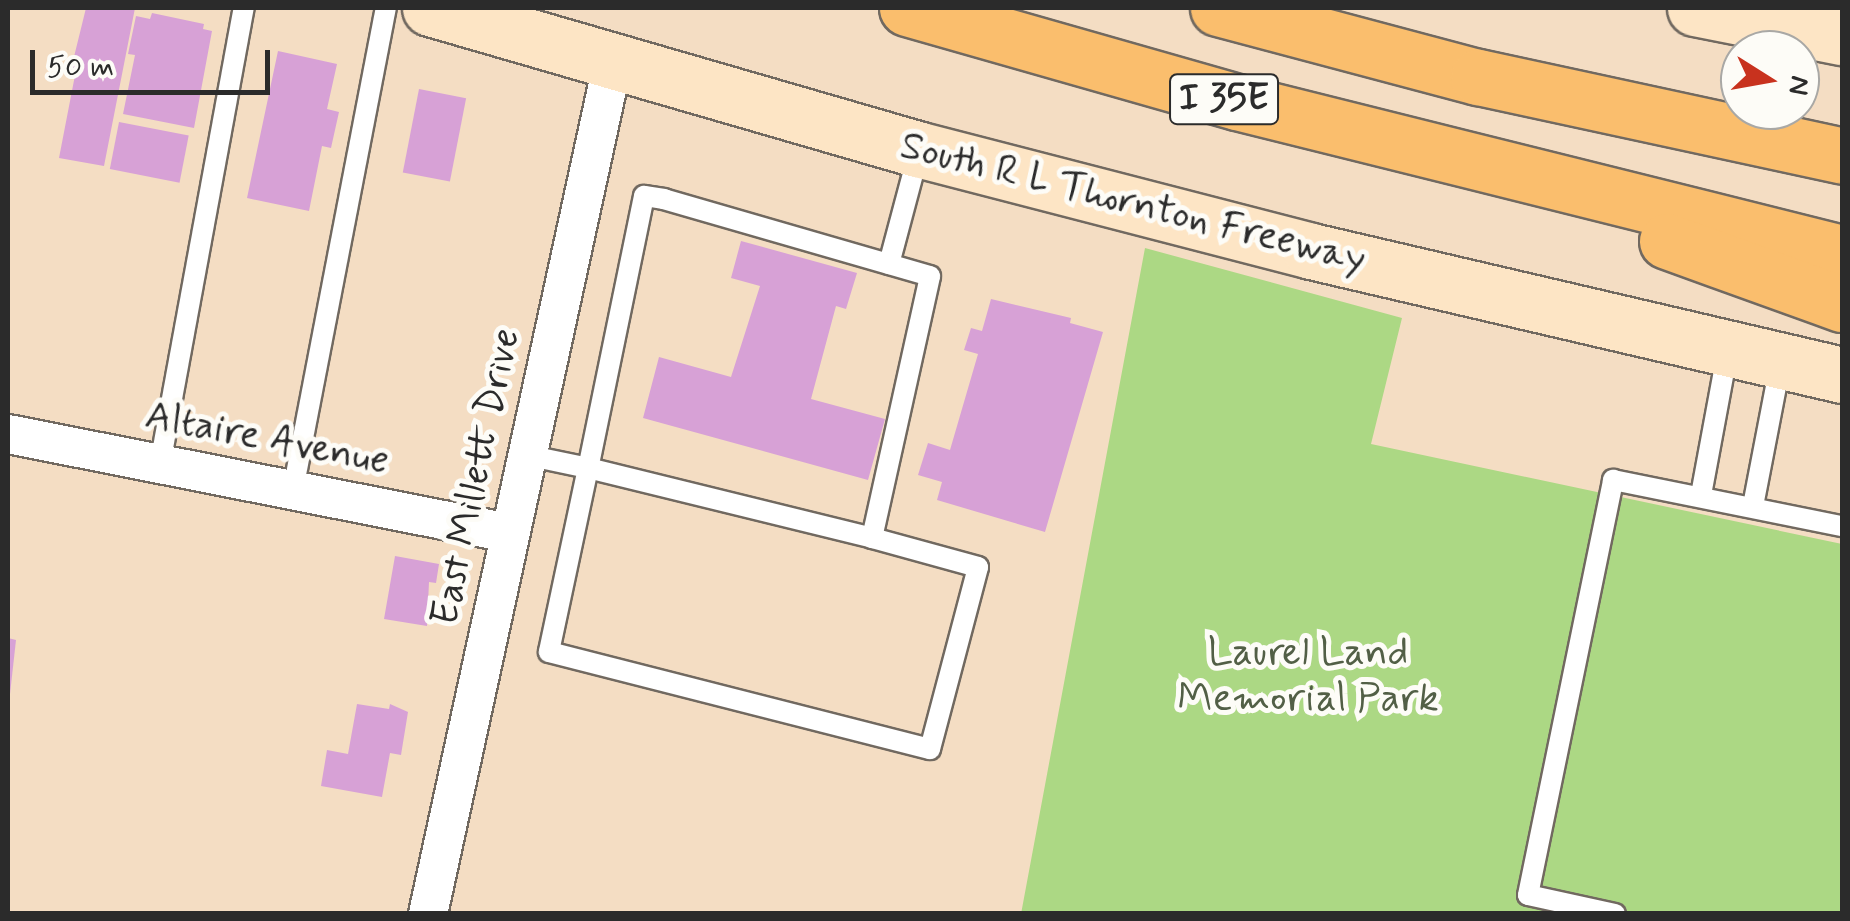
<!DOCTYPE html>
<style>
body{margin:0}
#map{position:relative;width:1850px;height:921px;overflow:hidden;background:#f4ddc3;font-family:Mynerve,sans-serif}
div>[style]{position:absolute}
.green>*{inset:0;background:#acd884}
.building>*{inset:0;background:#d7a1d6;transform-origin:0 0}
.roads{filter:drop-shadow(2px 0 #716960) drop-shadow(-2px 0 #716960) drop-shadow(0 2px #716960) drop-shadow(0 -2px #716960)}
.lane>*{height:20px;margin:-10px;padding:0 10px;transform-origin:10px;border-radius:10px;background:#fff}
.street>*{height:38px;margin:-19px;padding:0 19px;transform-origin:19px;border-radius:19px;background:#fff}
.secondary>*{height:55px;margin:-27.5px;padding:0 27.5px;transform-origin:27.5px;border-radius:27.5px;background:#fde5c5}
.highway>*{height:55px;margin:-27.5px;padding:0 27.5px;transform-origin:27.5px;border-radius:27.5px;background:#fabe6d}
span{translate:-50% -50%;white-space:nowrap;text-align:center;line-height:1.15;-webkit-text-stroke:10px #fdfcf7;paint-order:stroke}
.shield-label span{padding:2px 8px;background:#fdfcf7;border:2px solid;border-radius:8px;-webkit-text-stroke-width:0}
.shield-label{font-size:38px;color:#2b2b2b;font-weight:700}
.street-label{font-size:40px;color:#2b2b2b}
.park-label{font-size:40px;color:#525f46}
.frame{position:absolute;inset:0;border:10px solid #2b2b2b;pointer-events:none}
.north{position:absolute;left:1720px;top:30px;width:100px;height:100px;box-sizing:border-box;background:#fdfcf7;border:2px solid #a9a8a5;border-radius:50%;rotate:101deg;font-size:28px;font-weight:700;line-height:40px;text-align:center;color:#2b2b2b}
.north::after{content:'';display:block;margin:auto;width:35px;height:45px;background:#c8321e;clip-path:polygon(50% 0,100% 100%,50% 72%,0 100%)}
.scale{position:absolute;left:30px;top:50px;width:240px;height:45px;box-sizing:border-box;border:5px solid #2b2b2b;border-top:0;padding-left:12px;font-size:30px;line-height:35px;white-space:nowrap;color:#2b2b2b;-webkit-text-stroke:8px #fdfcf7;paint-order:stroke}
</style>
<div id="map">
<div class="green">
<i style="clip-path:polygon(1145px 248px,1402px 318px,1371px 444px,1842px 544px,1842px 913px,1021px 914px)"></i>
</div>
<div class="building">
<i style="clip-path:polygon(86px 8px,135px 8px,104px 166px,59px 158px,76px 70px,71px 69px)"></i>
<i style="clip-path:polygon(152px 13px,204px 24px,203px 29px,212px 31px,194px 128px,123px 114px,135px 55px,128px 54px,136px 16px,150px 19px)"></i>
<i style="clip-path:polygon(278px 51px,337px 64px,327px 109px,339px 112px,331px 148px,322px 146px,309px 211px,247px 198px)"></i>
<i style="left:419px;top:89px;width:48px;height:85px;rotate:11deg"></i>
<i style="left:119px;top:122px;width:71px;height:48px;rotate:11deg"></i>
<i style="clip-path:polygon(741px 241px,857px 273px,846px 309px,836px 306px,811px 399px,885px 419px,868px 480px,643px 418px,659px 357px,731px 377px,760px 286px,731px 278px)"></i>
<i style="clip-path:polygon(991px 299px,1071px 318px,1070px 323px,1103px 332px,1045px 532px,937px 500px,942px 482px,918px 475px,928px 443px,950px 450px,978px 354px,964px 350px,971px 328px,982px 331px)"></i>
<i style="clip-path:polygon(395px 556px,439px 564px,436px 583px,429px 582px,427px 626px,384px 619px)"></i>
<i style="clip-path:polygon(8px 638px,16px 640px,10px 694px,8px 693px)"></i>
<i style="clip-path:polygon(357px 704px,389px 709px,390px 704px,408px 712px,401px 755px,390px 753px,382px 797px,321px 786px,327px 750px,348px 754px)"></i>
</div>
<div class="roads">
<div class="lane">
<i style="left:889px;top:264px;width:117px;rotate:-75.1deg"></i>
<i style="left:526px;top:455px;width:63px;rotate:11.8deg"></i>
<i style="left:588px;top:468px;width:292px;rotate:13.8deg"></i>
<i style="left:872px;top:538px;width:268px;rotate:-77.5deg"></i>
<i style="left:930px;top:276px;width:277px;rotate:-163.9deg"></i>
<i style="left:664px;top:199px;width:20px;rotate:-171deg"></i>
<i style="left:644px;top:196px;width:278px;rotate:101.6deg"></i>
<i style="left:588px;top:468px;width:188px;rotate:102deg"></i>
<i style="left:549px;top:652px;width:393px;rotate:14.3deg"></i>
<i style="left:930px;top:749px;width:188px;rotate:-75.2deg"></i>
<i style="left:978px;top:567px;width:110px;rotate:-164.7deg"></i>
<i style="left:160px;top:464px;width:464px;rotate:-79.6deg"></i>
<i style="left:293px;top:490px;width:491px;rotate:-79.1deg"></i>
<i style="left:1701px;top:495px;width:147px;rotate:-79.5deg"></i>
<i style="left:1753px;top:506px;width:148px;rotate:-79.1deg"></i>
<i style="left:1615px;top:914px;width:89px;rotate:-167.7deg"></i>
<i style="left:1528px;top:895px;width:424px;rotate:-78.4deg"></i>
<i style="left:1613px;top:480px;width:234px;rotate:11.4deg"></i>
</div>
<div class="street">
<i style="left:8px;top:434px;width:511px;rotate:11.18deg"></i>
<i style="left:428px;top:914px;width:873px;rotate:-77.76deg"></i>
</div>
<div class="secondary">
<i style="left:430px;top:8px;width:507px;rotate:16.15deg"></i>
<i style="left:917px;top:149px;width:407px;rotate:14.5deg"></i>
<i style="left:1311px;top:251px;width:545px;rotate:13.14deg"></i>
<i style="left:1695px;top:8px;width:150px;rotate:11.2deg"></i>
</div>
<div class="highway">
<i style="left:907px;top:8px;width:343px;rotate:15.9deg"></i>
<i style="left:1237px;top:102px;width:624px;rotate:14.01deg"></i>
<i style="left:1218px;top:8px;width:269px;rotate:14.9deg"></i>
<i style="left:1478px;top:77px;width:372px;rotate:12.2deg"></i>
<i style="left:1667px;top:241px;width:186px;rotate:19.8deg"></i>
</div>
</div>
<div class="shield-label">
<span style="left:1224px;top:99px">I 35E</span>
</div>
<div class="street-label">
<span style="left:1133px;top:203px;rotate:14deg">South R L Thornton Freeway</span>
<span style="left:267px;top:439px;rotate:11deg">Altaire Avenue</span>
<span style="left:476px;top:477px;rotate:-78deg">East Millett Drive</span>
</div>
<div class="park-label">
<span style="left:1308px;top:676px">Laurel Land<br>Memorial Park</span>
</div>
<div class="frame"></div>
<div class="north">N</div>
<div class="scale">50 m</div>
</div>
